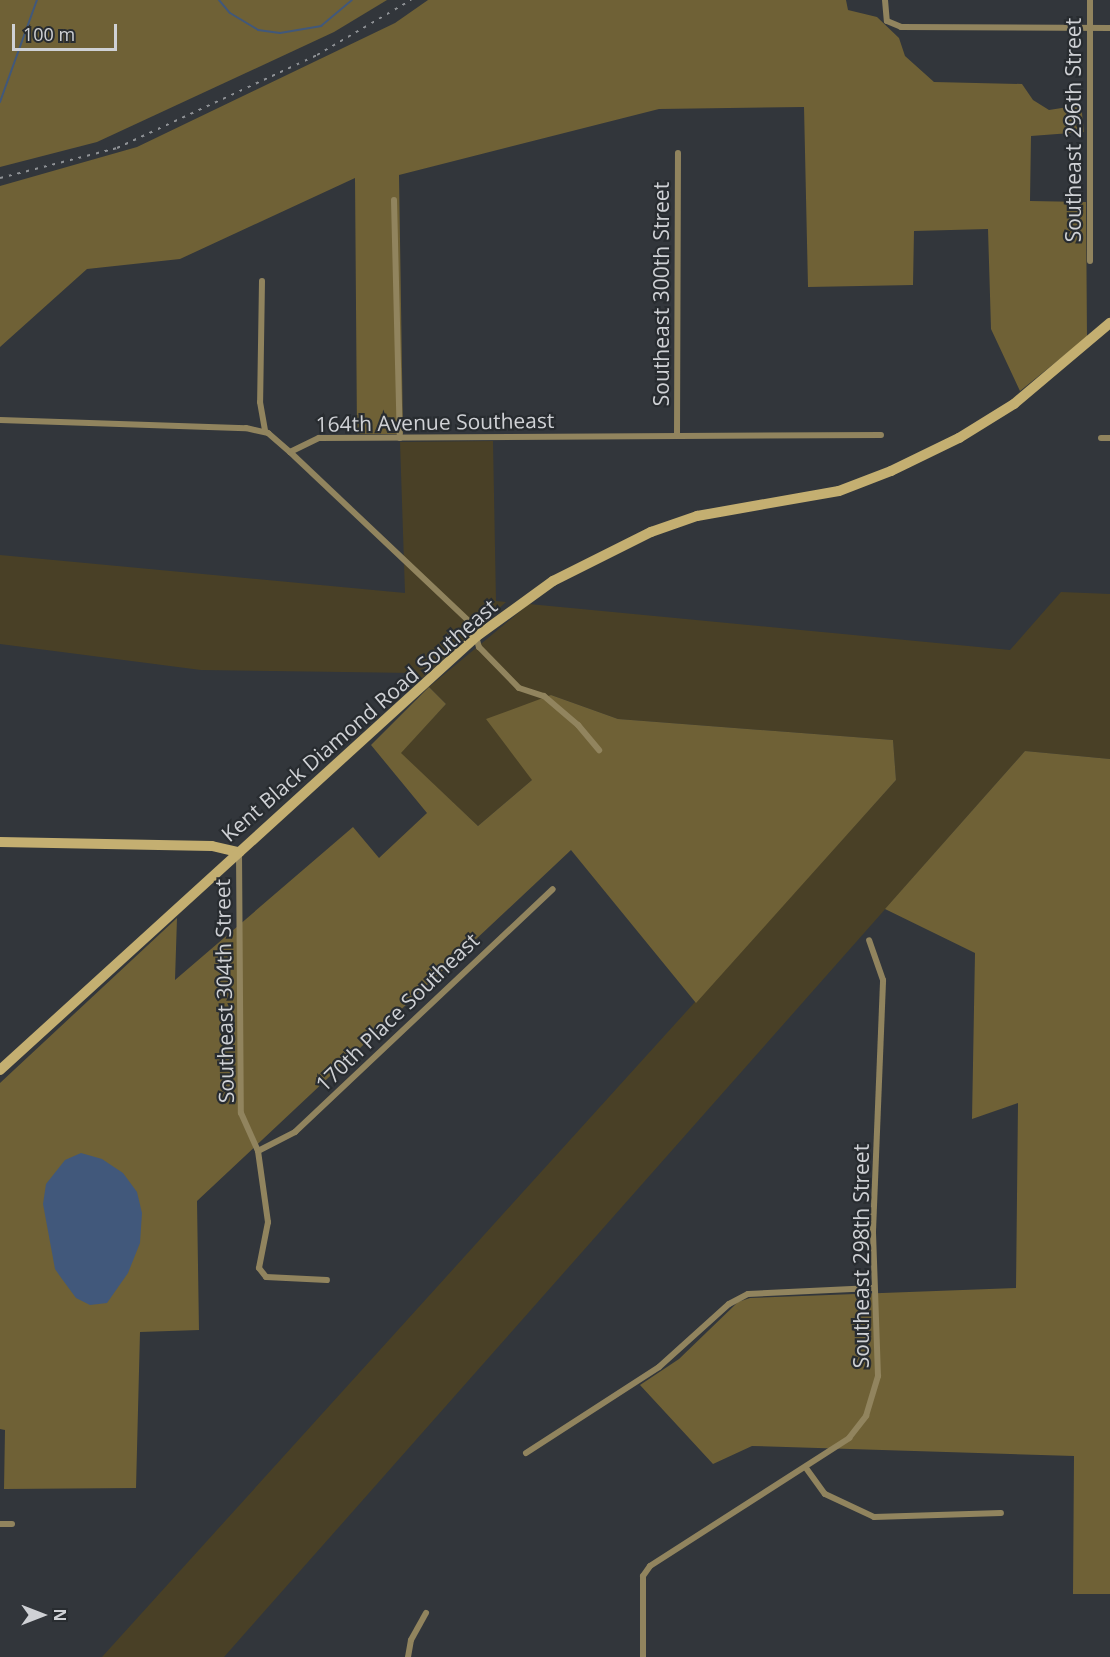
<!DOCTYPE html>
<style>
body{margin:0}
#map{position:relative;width:1110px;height:1657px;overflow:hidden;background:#32363b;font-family:"Open Sans",sans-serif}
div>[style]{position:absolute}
.green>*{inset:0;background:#494026}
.forest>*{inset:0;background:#6f6136}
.water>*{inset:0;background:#41587b}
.stream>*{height:2px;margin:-1px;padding:0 1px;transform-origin:1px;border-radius:1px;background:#41587b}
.street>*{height:6px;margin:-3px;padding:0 3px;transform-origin:3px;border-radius:3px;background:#91845e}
.secondary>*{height:10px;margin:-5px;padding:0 5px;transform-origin:5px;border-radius:5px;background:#c4af71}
.rail>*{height:2px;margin-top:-1px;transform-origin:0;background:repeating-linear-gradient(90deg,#8e9195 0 3px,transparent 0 9px)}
span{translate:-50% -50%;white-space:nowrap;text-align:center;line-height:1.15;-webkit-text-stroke:4.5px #282c30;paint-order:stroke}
.street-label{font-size:21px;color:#cfd1d5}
.north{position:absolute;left:12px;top:1585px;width:60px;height:60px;-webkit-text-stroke:4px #282c30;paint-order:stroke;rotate:90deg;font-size:16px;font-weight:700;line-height:24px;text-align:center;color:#cfd1d5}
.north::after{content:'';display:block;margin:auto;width:21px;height:27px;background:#cfd1d5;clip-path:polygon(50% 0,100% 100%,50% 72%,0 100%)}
.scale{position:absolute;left:12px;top:24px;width:105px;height:27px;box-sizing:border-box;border:3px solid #cfd1d5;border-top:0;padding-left:8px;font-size:18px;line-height:21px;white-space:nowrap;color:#cfd1d5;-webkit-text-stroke:4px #282c30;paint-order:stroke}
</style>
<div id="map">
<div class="green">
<i style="clip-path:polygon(493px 441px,496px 601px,506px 602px,421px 679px,415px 673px,201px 670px,0 644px,0 555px,405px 593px,400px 442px)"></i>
<i style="clip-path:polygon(1061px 592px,1110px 594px,1110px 759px,1025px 751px,224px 1657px,102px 1657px,896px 780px,893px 740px,618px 719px,551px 695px,532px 780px,478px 826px,400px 753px,446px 704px,429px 687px,529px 604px,1010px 650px)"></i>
</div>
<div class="forest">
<i style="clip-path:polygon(0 0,387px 0,334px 32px,97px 142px,0 167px)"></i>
<i style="clip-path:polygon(428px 0,846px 0,848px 10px,877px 17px,899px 38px,905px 56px,934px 82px,1022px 84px,1033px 100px,1049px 110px,1081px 105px,1084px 132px,1031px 136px,1030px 201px,1086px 202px,1087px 337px,1020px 391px,991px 329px,988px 229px,914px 231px,913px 285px,808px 287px,804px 107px,659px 109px,399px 175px,403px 434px,357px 434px,355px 178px,180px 259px,87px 269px,0 347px,0 186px,137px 147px,395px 23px)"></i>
<i style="clip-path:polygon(429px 687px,446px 704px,401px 753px,478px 826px,532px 780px,486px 719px,551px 695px,618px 719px,893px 740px,896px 780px,696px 1003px,571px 850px,197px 1201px,199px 1330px,140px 1332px,136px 1488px,4px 1489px,5px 1430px,0 1429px,0 1083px,177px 918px,175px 980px,353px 827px,379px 858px,427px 813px,371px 745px)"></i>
<i style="clip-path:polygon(1025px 751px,1110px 759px,1110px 1594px,1073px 1594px,1074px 1456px,752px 1446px,713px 1464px,640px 1385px,679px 1359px,738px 1302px,750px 1298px,1016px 1288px,1018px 1103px,972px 1119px,975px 953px,885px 909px)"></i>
</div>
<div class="water">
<i style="clip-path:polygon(81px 1153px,102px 1159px,123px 1173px,137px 1192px,142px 1213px,140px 1243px,128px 1273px,107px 1303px,90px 1305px,76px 1298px,62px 1279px,55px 1269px,43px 1204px,46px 1184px,65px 1160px)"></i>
</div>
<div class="stream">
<i style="left:219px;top:0;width:17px;rotate:50deg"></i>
<i style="left:230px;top:13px;width:33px;rotate:31deg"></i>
<i style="left:258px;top:30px;width:22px;rotate:8deg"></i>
<i style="left:280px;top:33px;width:42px;rotate:-9.7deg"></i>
<i style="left:321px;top:26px;width:40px;rotate:-40deg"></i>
<i style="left:0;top:102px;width:109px;rotate:-70.1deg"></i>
</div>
<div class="street">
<i style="left:885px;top:0;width:21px;rotate:85deg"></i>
<i style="left:887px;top:21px;width:15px;rotate:23deg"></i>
<i style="left:901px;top:27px;width:209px;rotate:0.3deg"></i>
<i style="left:394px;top:200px;width:238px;rotate:88.6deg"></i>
<i style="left:1090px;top:261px;width:261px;rotate:-90deg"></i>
<i style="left:262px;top:281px;width:121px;rotate:90.9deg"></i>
<i style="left:260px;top:402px;width:29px;rotate:80deg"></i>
<i style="left:0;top:420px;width:246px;rotate:1.9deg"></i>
<i style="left:246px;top:428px;width:23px;rotate:13deg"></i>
<i style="left:268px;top:433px;width:29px;rotate:41deg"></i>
<i style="left:290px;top:452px;width:32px;rotate:-26deg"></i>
<i style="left:319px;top:438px;width:562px;rotate:-0.31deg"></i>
<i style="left:677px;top:436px;width:283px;rotate:-89.8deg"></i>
<i style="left:1101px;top:438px;width:9px"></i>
<i style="left:290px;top:452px;width:252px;rotate:43.4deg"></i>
<i style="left:473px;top:625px;width:23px;rotate:75deg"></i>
<i style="left:479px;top:647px;width:57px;rotate:45.7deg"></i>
<i style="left:519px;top:688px;width:26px;rotate:18deg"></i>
<i style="left:544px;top:696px;width:45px;rotate:40.5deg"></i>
<i style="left:578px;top:725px;width:33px;rotate:50deg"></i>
<i style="left:239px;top:852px;width:261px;rotate:89.6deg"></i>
<i style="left:241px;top:1113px;width:42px;rotate:65.9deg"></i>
<i style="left:258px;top:1151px;width:72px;rotate:82deg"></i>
<i style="left:268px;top:1222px;width:47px;rotate:101.1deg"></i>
<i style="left:259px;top:1268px;width:11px;rotate:52deg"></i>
<i style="left:266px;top:1277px;width:61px;rotate:2.8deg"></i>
<i style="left:258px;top:1151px;width:42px;rotate:-27.2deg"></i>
<i style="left:295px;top:1132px;width:354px;rotate:-43.3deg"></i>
<i style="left:526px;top:1453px;width:158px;rotate:-32.9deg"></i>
<i style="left:659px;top:1367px;width:94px;rotate:-42deg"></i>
<i style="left:729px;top:1304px;width:21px;rotate:-28deg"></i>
<i style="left:748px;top:1294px;width:125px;rotate:-2.7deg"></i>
<i style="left:806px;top:1468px;width:32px;rotate:54deg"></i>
<i style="left:825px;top:1494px;width:54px;rotate:25.1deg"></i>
<i style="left:874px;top:1517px;width:127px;rotate:-1.8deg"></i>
<i style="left:0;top:1524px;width:12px"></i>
<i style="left:408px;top:1657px;width:17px;rotate:-80deg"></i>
<i style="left:411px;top:1640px;width:31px;rotate:-61deg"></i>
<i style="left:643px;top:1657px;width:81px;rotate:-90deg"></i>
<i style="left:643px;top:1576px;width:12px;rotate:-55deg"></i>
<i style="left:650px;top:1566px;width:237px;rotate:-32.7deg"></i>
<i style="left:849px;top:1438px;width:28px;rotate:-52deg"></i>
<i style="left:866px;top:1416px;width:42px;rotate:-73.3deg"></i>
<i style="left:878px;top:1376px;width:145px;rotate:-92deg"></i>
<i style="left:873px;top:1231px;width:251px;rotate:-87.7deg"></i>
<i style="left:883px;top:980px;width:42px;rotate:-109.3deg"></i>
</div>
<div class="secondary">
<i style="left:0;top:842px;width:212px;rotate:1.1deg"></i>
<i style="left:212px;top:846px;width:28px;rotate:13deg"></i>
<i style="left:0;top:1070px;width:645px;rotate:-42.3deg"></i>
<i style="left:477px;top:636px;width:94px;rotate:-35.9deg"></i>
<i style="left:553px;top:581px;width:110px;rotate:-26.6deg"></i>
<i style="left:651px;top:532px;width:49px;rotate:-19.2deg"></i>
<i style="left:697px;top:516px;width:144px;rotate:-10deg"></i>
<i style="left:839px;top:491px;width:56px;rotate:-21deg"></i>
<i style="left:891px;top:471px;width:76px;rotate:-25.9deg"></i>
<i style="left:959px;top:438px;width:65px;rotate:-31.7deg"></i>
<i style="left:1014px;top:404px;width:126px;rotate:-40.2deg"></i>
</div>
<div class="rail">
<i style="left:0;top:178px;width:121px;rotate:-14.4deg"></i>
<i style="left:117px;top:148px;width:221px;rotate:-24.9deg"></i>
<i style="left:317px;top:55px;width:109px;rotate:-30.3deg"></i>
</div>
<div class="street-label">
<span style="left:1073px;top:130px;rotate:-90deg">Southeast 296th Street</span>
<span style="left:661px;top:294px;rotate:-90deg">Southeast 300th Street</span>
<span style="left:435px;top:422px;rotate:-1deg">164th Avenue Southeast</span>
<span style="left:359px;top:720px;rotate:-41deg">Kent Black Diamond Road Southeast</span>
<span style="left:224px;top:991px;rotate:-91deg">Southeast 304th Street</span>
<span style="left:397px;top:1012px;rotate:-44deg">170th Place Southeast</span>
<span style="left:861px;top:1256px;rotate:-90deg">Southeast 298th Street</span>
</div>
<div class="north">N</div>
<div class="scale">100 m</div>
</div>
